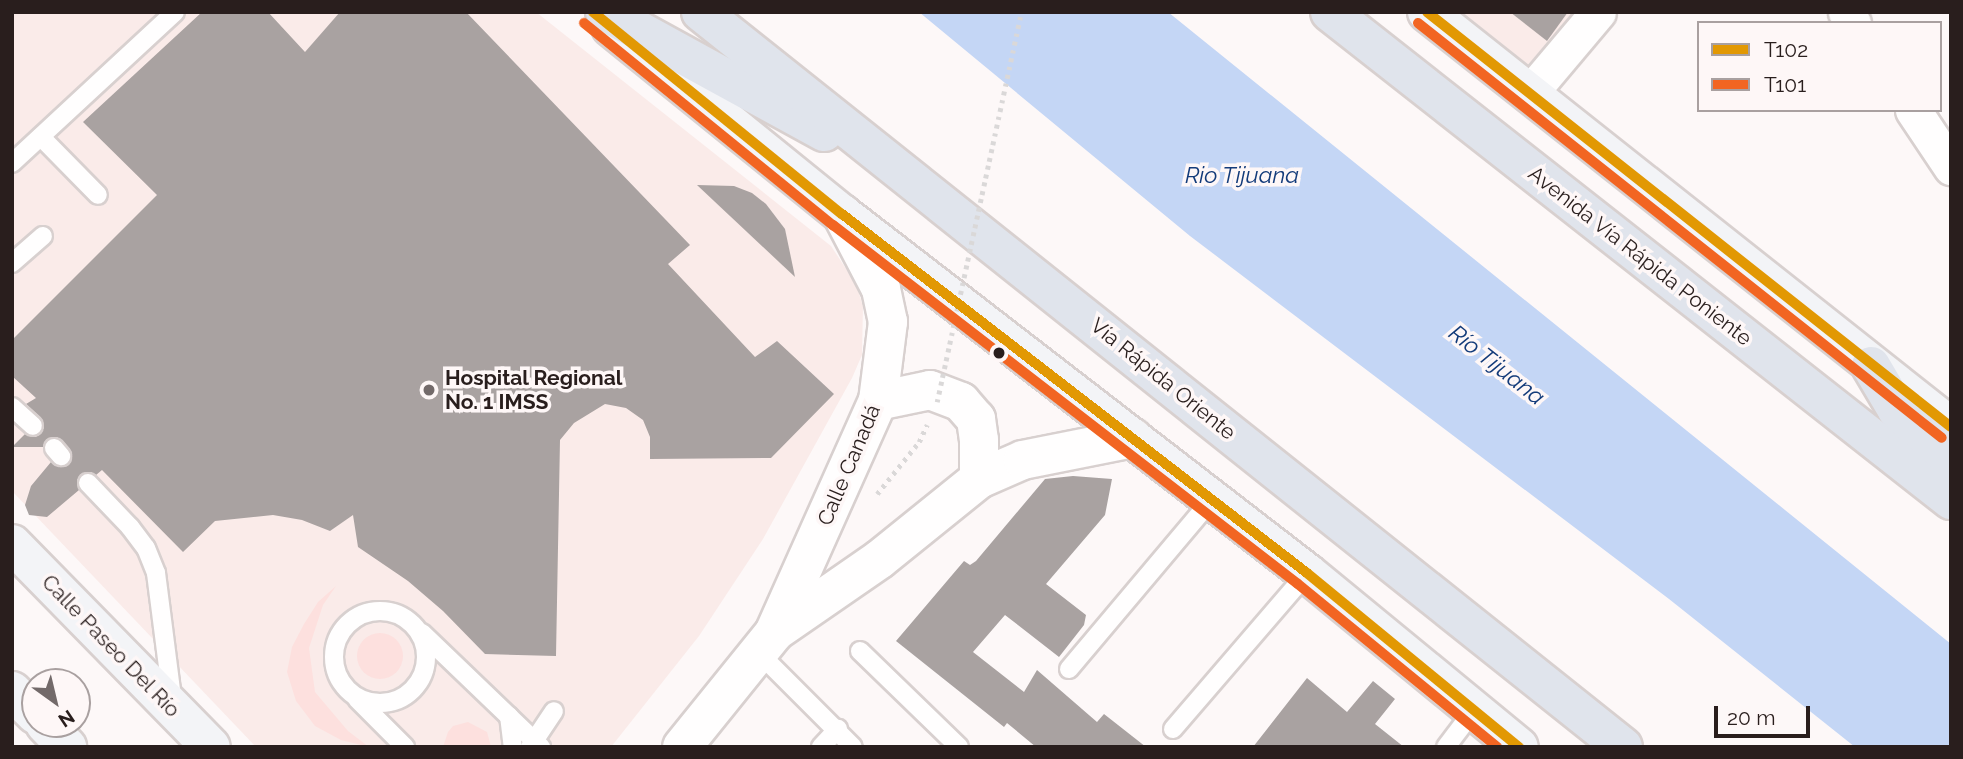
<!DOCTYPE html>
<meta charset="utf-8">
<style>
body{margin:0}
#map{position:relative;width:1963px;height:759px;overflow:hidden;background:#fdf8f8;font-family:Raleway,sans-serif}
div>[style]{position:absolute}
.built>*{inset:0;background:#faebe9}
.green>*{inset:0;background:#fde0de}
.round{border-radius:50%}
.water>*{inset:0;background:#c4d6f5}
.building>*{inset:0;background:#a9a2a1}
.path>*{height:4.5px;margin-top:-2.25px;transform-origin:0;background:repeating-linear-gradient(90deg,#dad8d8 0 3.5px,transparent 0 8.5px)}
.roads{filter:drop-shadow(2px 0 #d8d0cf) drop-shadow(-2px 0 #d8d0cf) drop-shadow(0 2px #d8d0cf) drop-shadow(0 -2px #d8d0cf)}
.service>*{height:18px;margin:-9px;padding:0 9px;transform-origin:9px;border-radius:9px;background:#fffefe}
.service>.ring{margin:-9px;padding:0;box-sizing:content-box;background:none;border:18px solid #fffefe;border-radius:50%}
.minor>*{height:35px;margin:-17.5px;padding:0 17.5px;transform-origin:17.5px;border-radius:17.5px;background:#fffefe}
.tertiary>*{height:38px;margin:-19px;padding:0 19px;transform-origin:19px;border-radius:19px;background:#fffefe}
.secondary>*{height:38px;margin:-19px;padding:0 19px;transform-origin:19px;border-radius:19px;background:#f3f4f7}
.trunk>*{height:38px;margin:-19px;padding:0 19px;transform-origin:19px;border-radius:19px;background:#e0e4ec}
.path-bridge>*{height:4.5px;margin-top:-2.25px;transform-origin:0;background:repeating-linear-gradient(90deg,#dad8d8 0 3.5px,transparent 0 8.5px)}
.bus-1>*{height:10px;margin:-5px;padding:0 5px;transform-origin:5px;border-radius:5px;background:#e29803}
.bus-2>*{height:10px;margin:-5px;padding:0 5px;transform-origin:5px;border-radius:5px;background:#f26522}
.dots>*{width:19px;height:19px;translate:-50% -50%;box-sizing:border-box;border:4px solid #fef7f7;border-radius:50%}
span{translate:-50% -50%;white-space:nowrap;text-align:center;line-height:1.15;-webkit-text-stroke:7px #fef7f7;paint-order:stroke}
.street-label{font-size:21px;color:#291e1d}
.poi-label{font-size:21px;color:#291e1d;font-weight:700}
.left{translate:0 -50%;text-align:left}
.water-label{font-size:23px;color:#133b7a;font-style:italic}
.frame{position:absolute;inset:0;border:14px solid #291e1d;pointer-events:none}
.legend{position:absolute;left:1697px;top:21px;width:245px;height:91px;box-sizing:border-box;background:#fef7f7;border:2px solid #a9a0a0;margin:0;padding:9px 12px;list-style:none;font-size:21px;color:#291e1d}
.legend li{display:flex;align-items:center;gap:14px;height:35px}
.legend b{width:35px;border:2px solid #a9a0a0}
.north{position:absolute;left:21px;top:668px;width:70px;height:70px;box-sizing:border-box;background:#fef7f7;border:2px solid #a9a0a0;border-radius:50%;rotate:146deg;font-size:19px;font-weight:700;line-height:28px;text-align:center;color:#291e1d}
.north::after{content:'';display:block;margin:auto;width:24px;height:32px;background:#736a6a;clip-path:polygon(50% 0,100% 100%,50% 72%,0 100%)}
.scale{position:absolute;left:1714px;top:706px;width:96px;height:32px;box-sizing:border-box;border:4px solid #291e1d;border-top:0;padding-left:9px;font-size:21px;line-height:24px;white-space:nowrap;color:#291e1d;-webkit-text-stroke:5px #fef7f7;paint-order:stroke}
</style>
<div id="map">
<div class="built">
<i style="clip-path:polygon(12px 12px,536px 12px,831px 246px,856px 284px,863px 306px,862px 355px,852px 378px,763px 539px,699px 636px,611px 747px,256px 747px,12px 491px)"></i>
<i style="clip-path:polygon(1429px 12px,1598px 12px,1529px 94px)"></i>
</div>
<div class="green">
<i style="clip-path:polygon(336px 586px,323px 605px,309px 648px,315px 692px,348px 731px,369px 747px,341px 740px,315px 726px,296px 701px,287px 672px,292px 647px,304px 624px,318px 602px)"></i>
<i class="round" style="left:357px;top:633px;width:46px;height:46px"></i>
<i style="clip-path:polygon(468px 722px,487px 732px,491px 747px,443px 747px,448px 732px,453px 726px)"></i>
</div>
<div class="water">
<i style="clip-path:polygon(919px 12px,1168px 12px,1951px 644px,1951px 747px,1855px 747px,1669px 599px,1190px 236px)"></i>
</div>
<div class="building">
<i style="clip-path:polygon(202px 12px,268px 12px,305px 52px,340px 12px,466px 12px,690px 245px,668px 264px,755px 357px,777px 341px,834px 394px,771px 458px,650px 459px,650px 437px,643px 420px,626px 408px,605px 404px,574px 423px,560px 440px,556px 656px,485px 654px,443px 611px,408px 581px,358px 547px,353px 515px,330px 531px,302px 520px,273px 515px,215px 521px,183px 552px,102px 470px,96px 475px,91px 472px,81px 474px,77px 480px,79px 490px,47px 517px,29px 515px,25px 505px,31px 486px,51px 462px,64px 467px,69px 464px,72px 454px,57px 437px,47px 439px,43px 447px,12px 447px,25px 434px,36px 437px,44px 428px,41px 418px,26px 404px,36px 398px,12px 376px,12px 340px,157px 195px,83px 122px)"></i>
<i style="clip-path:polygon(1510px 12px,1568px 12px,1547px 41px)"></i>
<i style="clip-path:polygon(697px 185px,734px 186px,752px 193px,766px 204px,785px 229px,795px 277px)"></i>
<i style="clip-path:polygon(1073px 476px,1112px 479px,1105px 515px,1046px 584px,1086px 615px,1084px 625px,1059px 657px,1005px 615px,973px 652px,1024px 692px,1037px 670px,1097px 722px,1104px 714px,1146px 747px,1036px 747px,1007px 723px,1004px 727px,896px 641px,964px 561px,970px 565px,976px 561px,1045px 479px)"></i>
<i style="clip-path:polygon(1307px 678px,1347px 712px,1373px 681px,1395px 699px,1375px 724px,1404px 747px,1253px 747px)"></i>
</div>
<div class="path">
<i style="left:877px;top:494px;width:67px;rotate:-51.1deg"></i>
<i style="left:919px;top:442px;width:19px;rotate:-65deg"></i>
</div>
<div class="roads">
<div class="service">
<i style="left:41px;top:137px;width:81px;rotate:45.5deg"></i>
<i style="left:12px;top:163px;width:222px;rotate:-42.8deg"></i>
<i style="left:12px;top:263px;width:41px;rotate:-41.1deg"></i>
<i style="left:12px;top:407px;width:28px;rotate:42deg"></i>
<i style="left:54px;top:448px;width:11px;rotate:49deg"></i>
<i style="left:88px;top:483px;width:61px;rotate:46.3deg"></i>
<i style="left:130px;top:527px;width:26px;rotate:53deg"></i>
<i style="left:146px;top:548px;width:27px;rotate:68deg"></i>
<i style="left:156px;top:573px;width:126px;rotate:82.7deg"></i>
<i class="ring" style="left:334px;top:611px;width:74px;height:74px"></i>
<i style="left:422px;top:633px;width:165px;rotate:43.8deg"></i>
<i style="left:860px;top:651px;width:138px;rotate:44.1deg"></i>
<i style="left:758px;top:652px;width:134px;rotate:45deg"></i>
<i style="left:1069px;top:669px;width:222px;rotate:-49.9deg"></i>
<i style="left:357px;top:699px;width:68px;rotate:45deg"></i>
<i style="left:509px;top:716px;width:31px;rotate:83deg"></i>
<i style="left:1173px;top:729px;width:206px;rotate:-49.3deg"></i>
<i style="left:530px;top:747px;width:43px;rotate:-56.3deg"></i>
<i style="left:821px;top:747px;width:25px;rotate:-47deg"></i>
<i style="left:1446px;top:747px;width:46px;rotate:-52.9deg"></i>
</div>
<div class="minor">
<i style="left:1846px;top:12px;width:13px;rotate:58deg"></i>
<i style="left:1529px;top:94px;width:107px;rotate:-49.9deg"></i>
<i style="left:1913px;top:110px;width:69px;rotate:56.3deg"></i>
</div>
<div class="tertiary">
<i style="left:878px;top:401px;width:53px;rotate:-11.9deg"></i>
<i style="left:930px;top:390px;width:33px;rotate:21deg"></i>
<i style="left:961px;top:402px;width:23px;rotate:49deg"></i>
<i style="left:976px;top:419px;width:21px;rotate:82deg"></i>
<i style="left:979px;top:440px;width:39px;rotate:90deg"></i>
<i style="left:776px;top:631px;width:126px;rotate:-34.7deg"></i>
<i style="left:880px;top:559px;width:127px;rotate:-38.9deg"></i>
<i style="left:979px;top:479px;width:48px;rotate:-23.4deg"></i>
<i style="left:1023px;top:460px;width:112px;rotate:-11.3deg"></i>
<i style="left:682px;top:747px;width:146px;rotate:-51.1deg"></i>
<i style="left:774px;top:633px;width:254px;rotate:-65.9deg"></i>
<i style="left:878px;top:401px;width:80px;rotate:-82.8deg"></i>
<i style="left:888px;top:322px;width:34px;rotate:-102deg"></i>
<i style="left:881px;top:289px;width:85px;rotate:-117.5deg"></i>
</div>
<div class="secondary">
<i style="left:1427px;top:12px;width:668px;rotate:38.38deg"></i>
<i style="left:611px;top:27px;width:297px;rotate:39deg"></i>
<i style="left:842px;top:214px;width:587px;rotate:37.67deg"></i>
<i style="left:1307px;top:573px;width:274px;rotate:39.4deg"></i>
<i style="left:12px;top:544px;width:284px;rotate:45.6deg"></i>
<i style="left:12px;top:691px;width:33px;rotate:45deg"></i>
<i style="left:45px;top:724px;width:32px;rotate:46deg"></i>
</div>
<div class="trunk">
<i style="left:605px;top:12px;width:250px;rotate:28.7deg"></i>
<i style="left:701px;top:12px;width:1179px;rotate:38.56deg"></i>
<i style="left:1330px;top:12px;width:790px;rotate:38.16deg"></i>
<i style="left:1871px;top:366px;width:51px;rotate:59.4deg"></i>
<i style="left:1897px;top:410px;width:73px;rotate:42.2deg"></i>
</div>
</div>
<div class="path-bridge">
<i style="left:937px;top:402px;width:399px;rotate:-77.8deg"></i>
</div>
<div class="bus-1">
<i style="left:593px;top:12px;width:321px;rotate:39.1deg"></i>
<i style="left:842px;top:214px;width:587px;rotate:37.67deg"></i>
<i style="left:1307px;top:573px;width:274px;rotate:39.4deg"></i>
<i style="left:1427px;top:12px;width:668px;rotate:38.38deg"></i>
</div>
<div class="bus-2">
<i style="left:584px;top:23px;width:321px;rotate:39.1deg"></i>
<i style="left:833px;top:225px;width:587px;rotate:37.67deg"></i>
<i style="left:1298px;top:584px;width:257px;rotate:39.3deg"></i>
<i style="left:1418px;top:23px;width:668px;rotate:38.38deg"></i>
</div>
<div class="dots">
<i style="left:999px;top:353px;background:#291e1d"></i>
<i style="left:429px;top:390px;background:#736a6a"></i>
</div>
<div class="street-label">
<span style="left:1640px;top:256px;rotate:38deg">Avenida Vía Rápida Poniente</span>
<span style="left:1163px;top:379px;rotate:39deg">Vía Rápida Oriente</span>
<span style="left:849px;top:465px;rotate:-67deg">Calle Canadá</span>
<span style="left:111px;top:646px;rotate:46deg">Calle Paseo Del Río</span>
</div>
<div class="poi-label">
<span class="left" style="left:445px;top:390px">Hospital Regional<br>No. 1 IMSS</span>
</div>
<div class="water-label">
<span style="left:1242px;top:175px">Rio Tijuana</span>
<span style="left:1497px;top:365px;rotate:38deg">Río Tijuana</span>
</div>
<div class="frame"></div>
<ul class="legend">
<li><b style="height:9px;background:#e29803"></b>T102</li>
<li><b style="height:9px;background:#f26522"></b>T101</li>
</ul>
<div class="north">N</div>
<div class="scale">20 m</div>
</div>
